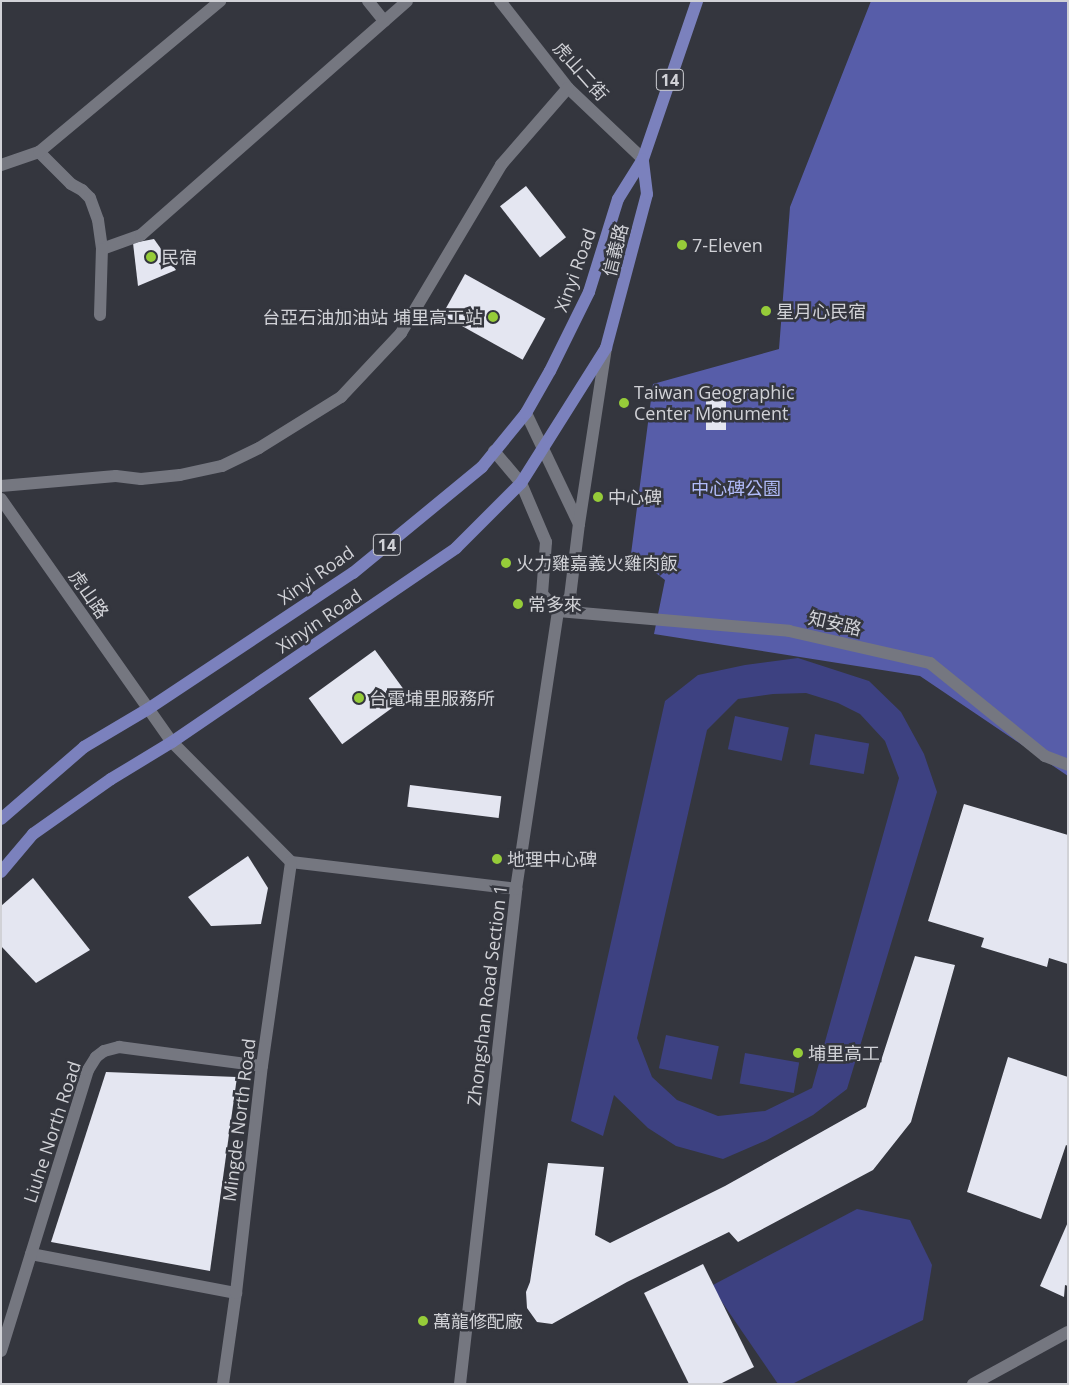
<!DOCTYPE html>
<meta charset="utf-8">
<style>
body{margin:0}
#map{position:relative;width:1069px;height:1385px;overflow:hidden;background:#34363e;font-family:"Open Sans","Noto Sans TC",sans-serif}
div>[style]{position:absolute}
.green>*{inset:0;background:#3d4181;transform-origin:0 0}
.forest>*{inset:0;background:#575da9}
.building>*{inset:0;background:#e4e6f1;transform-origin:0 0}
.minor>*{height:12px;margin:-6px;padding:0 6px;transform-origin:6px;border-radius:6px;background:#757780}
.tertiary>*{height:12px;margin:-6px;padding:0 6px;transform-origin:6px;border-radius:6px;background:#757780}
.primary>*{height:12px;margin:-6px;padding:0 6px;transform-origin:6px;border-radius:6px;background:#7b81bd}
.dots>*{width:14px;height:14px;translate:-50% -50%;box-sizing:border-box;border:2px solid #34363e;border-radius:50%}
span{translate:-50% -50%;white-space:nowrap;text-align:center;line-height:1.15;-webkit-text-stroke:5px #34363e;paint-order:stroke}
.shield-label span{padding:1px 4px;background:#34363e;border:1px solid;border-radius:4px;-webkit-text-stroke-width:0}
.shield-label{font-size:16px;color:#d1d2d7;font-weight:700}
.street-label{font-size:18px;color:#d1d2d7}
.poi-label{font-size:18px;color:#d1d2d7}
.left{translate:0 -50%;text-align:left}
.right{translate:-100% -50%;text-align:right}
.park-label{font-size:18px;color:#b1bbf9}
.frame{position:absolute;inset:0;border:2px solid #d1d2d7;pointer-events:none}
</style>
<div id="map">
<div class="green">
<i style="clip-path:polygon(evenodd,798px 658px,869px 681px,901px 712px,924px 754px,937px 792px,847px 1089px,813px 1115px,767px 1140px,723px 1159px,676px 1146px,648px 1128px,614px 1095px,603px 1136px,571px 1121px,665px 701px,698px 675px,745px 665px,798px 658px,806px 693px,838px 703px,860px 714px,885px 741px,899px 778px,812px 1088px,765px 1111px,718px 1116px,677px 1100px,652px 1077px,637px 1038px,707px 730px,738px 699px,773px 694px,806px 693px)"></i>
<i style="left:735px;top:716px;width:55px;height:34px;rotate:12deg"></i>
<i style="left:815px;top:734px;width:55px;height:31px;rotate:10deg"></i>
<i style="left:666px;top:1035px;width:54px;height:34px;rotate:12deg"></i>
<i style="left:745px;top:1053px;width:55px;height:31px;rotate:10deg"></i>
<i style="clip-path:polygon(857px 1209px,910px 1220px,932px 1265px,923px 1320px,792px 1384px,778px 1384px,711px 1286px)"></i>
</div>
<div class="forest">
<i style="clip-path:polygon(871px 1px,1068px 1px,1068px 776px,920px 676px,654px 634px,665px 580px,631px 554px,653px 384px,779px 349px,790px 207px)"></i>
</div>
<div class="building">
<i style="left:526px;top:186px;width:65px;height:33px;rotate:52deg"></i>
<i style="clip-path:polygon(154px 239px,176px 270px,138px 286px,133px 243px)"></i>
<i style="left:465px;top:274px;width:92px;height:47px;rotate:29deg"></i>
<i style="left:706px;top:394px;width:20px;height:36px"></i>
<i style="left:375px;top:650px;width:57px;height:82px;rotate:54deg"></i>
<i style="left:410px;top:785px;width:92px;height:22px;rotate:7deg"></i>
<i style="clip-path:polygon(964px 804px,1068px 835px,1068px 964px,1049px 958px,1047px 967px,981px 947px,984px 938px,928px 921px)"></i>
<i style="clip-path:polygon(248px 856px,268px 888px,261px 924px,211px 926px,188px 897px)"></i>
<i style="clip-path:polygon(33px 878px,90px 950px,36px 983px,1px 946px,1px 906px)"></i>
<i style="clip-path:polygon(915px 956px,955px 965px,911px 1122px,873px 1170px,738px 1242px,729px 1232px,627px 1282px,552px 1324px,537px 1322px,527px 1308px,526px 1292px,530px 1282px,548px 1163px,604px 1167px,595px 1235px,610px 1243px,725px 1186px,866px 1107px)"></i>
<i style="clip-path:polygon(1008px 1057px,1068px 1077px,1068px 1146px,1066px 1145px,1041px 1219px,967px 1192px)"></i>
<i style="clip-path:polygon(106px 1072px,237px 1077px,210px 1271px,51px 1242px)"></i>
<i style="clip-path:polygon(1068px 1222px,1068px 1286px,1065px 1285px,1064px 1297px,1040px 1286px)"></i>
<i style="clip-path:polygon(703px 1264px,754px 1367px,720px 1384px,689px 1384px,644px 1293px)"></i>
</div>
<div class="minor">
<i style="left:368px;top:1px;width:26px;rotate:51deg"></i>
<i style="left:500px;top:1px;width:110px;rotate:52deg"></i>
<i style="left:568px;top:88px;width:103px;rotate:43.4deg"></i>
<i style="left:39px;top:152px;width:45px;rotate:45deg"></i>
<i style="left:71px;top:184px;width:13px;rotate:29deg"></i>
<i style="left:82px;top:190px;width:11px;rotate:45deg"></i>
<i style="left:90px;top:198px;width:23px;rotate:70deg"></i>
<i style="left:98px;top:220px;width:29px;rotate:82deg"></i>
<i style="left:102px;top:249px;width:41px;rotate:-19.7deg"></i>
<i style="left:141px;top:235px;width:354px;rotate:-41.3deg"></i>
<i style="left:1px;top:165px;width:40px;rotate:-18.9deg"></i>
<i style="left:39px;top:152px;width:236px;rotate:-39.8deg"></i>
<i style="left:100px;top:315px;width:66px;rotate:-88.3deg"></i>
<i style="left:1px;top:486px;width:115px;rotate:-5deg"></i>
<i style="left:116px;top:476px;width:25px;rotate:7deg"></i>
<i style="left:141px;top:479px;width:39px;rotate:-6deg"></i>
<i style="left:180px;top:475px;width:43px;rotate:-12.1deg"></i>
<i style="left:222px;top:466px;width:41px;rotate:-25.9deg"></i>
<i style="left:259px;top:448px;width:97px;rotate:-31.9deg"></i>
<i style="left:341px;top:397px;width:88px;rotate:-46.8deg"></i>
<i style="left:401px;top:333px;width:196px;rotate:-59.2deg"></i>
<i style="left:501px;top:165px;width:102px;rotate:-49deg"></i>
<i style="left:1px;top:499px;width:297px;rotate:54.9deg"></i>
<i style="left:172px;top:742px;width:169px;rotate:45.2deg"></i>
<i style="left:291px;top:862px;width:227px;rotate:6.8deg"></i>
<i style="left:558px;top:611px;width:232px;rotate:4.9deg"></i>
<i style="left:789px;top:631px;width:145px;rotate:12.8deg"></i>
<i style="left:930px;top:663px;width:148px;rotate:39deg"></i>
<i style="left:1045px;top:756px;width:25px;rotate:21deg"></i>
<i style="left:31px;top:1254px;width:209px;rotate:10.8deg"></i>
<i style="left:1px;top:1351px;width:294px;rotate:-72.8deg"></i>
<i style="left:88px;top:1070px;width:15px;rotate:-58deg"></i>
<i style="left:96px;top:1057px;width:10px;rotate:-37deg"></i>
<i style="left:104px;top:1051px;width:16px;rotate:-15deg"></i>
<i style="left:119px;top:1047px;width:144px;rotate:7.6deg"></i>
<i style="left:223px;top:1384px;width:92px;rotate:-81.9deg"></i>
<i style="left:236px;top:1293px;width:228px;rotate:-83.5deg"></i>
<i style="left:262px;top:1066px;width:206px;rotate:-81.9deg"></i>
<i style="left:973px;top:1384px;width:108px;rotate:-28.7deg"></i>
</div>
<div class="tertiary">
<i style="left:526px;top:413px;width:123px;rotate:64.5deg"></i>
<i style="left:494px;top:451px;width:42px;rotate:49.8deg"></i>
<i style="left:521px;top:483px;width:64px;rotate:67deg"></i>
<i style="left:546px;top:542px;width:52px;rotate:94.4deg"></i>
<i style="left:542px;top:594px;width:23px;rotate:47deg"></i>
<i style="left:460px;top:1384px;width:498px;rotate:-83.5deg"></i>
<i style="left:516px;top:889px;width:281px;rotate:-81.4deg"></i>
<i style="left:558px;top:611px;width:18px;rotate:-49deg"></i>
<i style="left:570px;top:597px;width:74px;rotate:-83deg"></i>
<i style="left:579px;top:524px;width:178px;rotate:-81.3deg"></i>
</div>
<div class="primary">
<i style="left:1px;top:819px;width:110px;rotate:-40.9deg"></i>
<i style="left:84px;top:747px;width:74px;rotate:-30.7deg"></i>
<i style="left:148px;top:709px;width:246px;rotate:-33.6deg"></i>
<i style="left:353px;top:573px;width:167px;rotate:-39.4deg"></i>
<i style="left:482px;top:467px;width:70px;rotate:-50.8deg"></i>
<i style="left:526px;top:413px;width:48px;rotate:-60.3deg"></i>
<i style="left:550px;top:371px;width:88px;rotate:-63.7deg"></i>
<i style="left:589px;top:292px;width:97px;rotate:-72.7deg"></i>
<i style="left:618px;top:199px;width:47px;rotate:-58deg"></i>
<i style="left:643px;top:159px;width:167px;rotate:-71.1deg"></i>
<i style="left:1px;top:872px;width:50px;rotate:-49.9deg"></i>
<i style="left:33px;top:834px;width:95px;rotate:-35.2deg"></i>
<i style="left:111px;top:779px;width:71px;rotate:-31.2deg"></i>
<i style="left:172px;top:742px;width:344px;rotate:-34.3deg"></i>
<i style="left:456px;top:548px;width:92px;rotate:-45deg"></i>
<i style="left:521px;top:483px;width:160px;rotate:-57.8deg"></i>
<i style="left:606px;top:348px;width:159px;rotate:-75.1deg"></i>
<i style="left:647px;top:194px;width:35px;rotate:-97deg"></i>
</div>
<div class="dots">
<i style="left:682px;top:245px;background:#96cc39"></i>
<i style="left:151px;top:257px;background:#96cc39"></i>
<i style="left:766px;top:311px;background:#96cc39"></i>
<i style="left:493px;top:317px;background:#96cc39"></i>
<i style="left:624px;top:403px;background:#96cc39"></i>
<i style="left:598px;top:497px;background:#96cc39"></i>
<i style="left:506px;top:563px;background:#96cc39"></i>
<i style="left:518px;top:604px;background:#96cc39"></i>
<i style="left:359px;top:698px;background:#96cc39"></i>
<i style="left:497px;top:859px;background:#96cc39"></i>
<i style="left:798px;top:1053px;background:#96cc39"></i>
<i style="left:423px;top:1321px;background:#96cc39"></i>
</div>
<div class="shield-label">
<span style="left:670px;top:80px">14</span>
<span style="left:387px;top:545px">14</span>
</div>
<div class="street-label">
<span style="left:581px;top:71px;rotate:48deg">虎山二街</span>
<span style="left:615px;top:250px;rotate:-76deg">信義路</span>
<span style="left:575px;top:270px;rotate:-70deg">Xinyi Road</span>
<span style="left:316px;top:575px;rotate:-35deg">Xinyi Road</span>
<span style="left:89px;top:594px;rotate:55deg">虎山路</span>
<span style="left:319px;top:621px;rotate:-34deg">Xinyin Road</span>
<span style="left:835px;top:623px;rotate:13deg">知安路</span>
<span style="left:487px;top:995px;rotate:-83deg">Zhongshan Road Section 1</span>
<span style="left:239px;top:1120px;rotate:-83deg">Mingde North Road</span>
<span style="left:52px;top:1132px;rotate:-72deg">Liuhe North Road</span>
</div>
<div class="poi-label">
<span class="left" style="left:692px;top:245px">7-Eleven</span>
<span class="left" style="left:161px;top:257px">民宿</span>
<span class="left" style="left:776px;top:311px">星月心民宿</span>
<span class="right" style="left:483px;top:317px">台亞石油加油站 埔里高工站</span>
<span class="left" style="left:634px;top:403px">Taiwan Geographic<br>Center Monument</span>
<span class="left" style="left:608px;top:497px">中心碑</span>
<span class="left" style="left:516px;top:563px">火力雞嘉義火雞肉飯</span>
<span class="left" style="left:528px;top:604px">常多來</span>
<span class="left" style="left:369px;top:698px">台電埔里服務所</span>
<span class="left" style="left:507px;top:859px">地理中心碑</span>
<span class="left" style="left:808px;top:1053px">埔里高工</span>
<span class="left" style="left:433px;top:1321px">萬龍修配廠</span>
</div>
<div class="park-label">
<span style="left:736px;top:488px">中心碑公園</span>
</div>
<div class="frame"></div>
</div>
